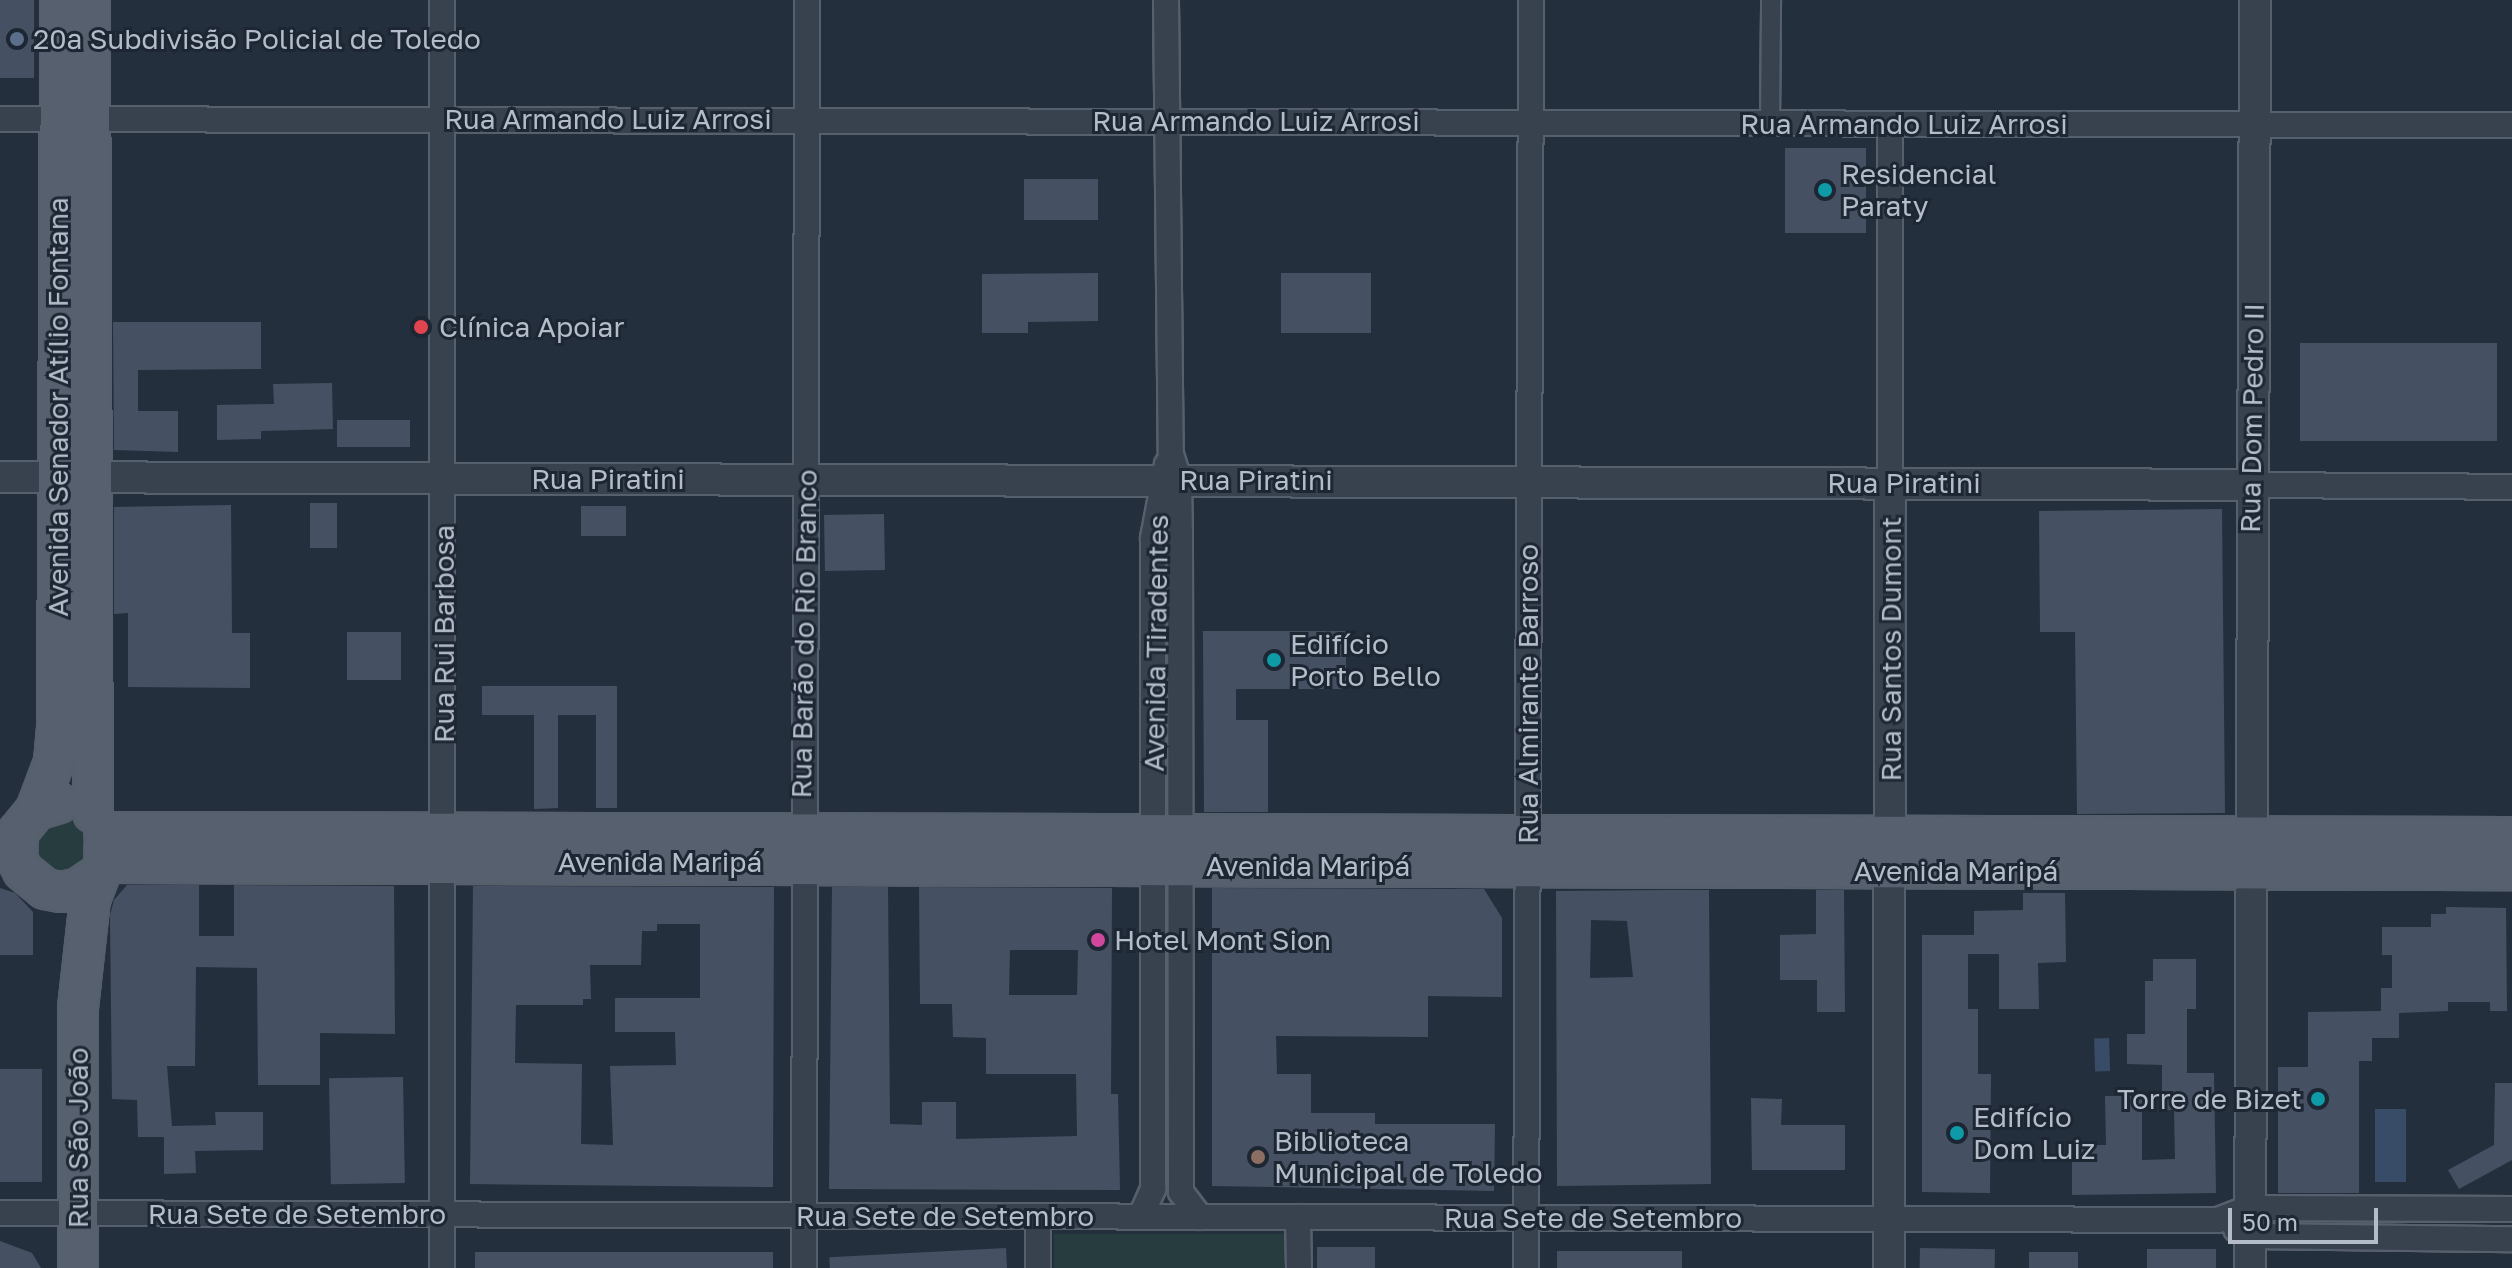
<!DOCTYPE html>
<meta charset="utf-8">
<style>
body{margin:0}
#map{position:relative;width:2512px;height:1268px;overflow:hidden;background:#242f3e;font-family:"Golos Text",sans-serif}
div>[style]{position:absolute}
.green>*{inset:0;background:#263c3f;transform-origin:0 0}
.round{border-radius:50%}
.water>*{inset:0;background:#394c67;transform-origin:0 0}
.building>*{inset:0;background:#455162;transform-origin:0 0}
.roads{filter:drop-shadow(2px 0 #565f6c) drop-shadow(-2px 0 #565f6c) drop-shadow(0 2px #565f6c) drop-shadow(0 -2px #565f6c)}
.pedestrian>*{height:18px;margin:-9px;padding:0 9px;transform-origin:9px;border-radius:9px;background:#38414e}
.minor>*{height:24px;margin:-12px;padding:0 12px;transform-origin:12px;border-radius:12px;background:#38414e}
.tertiary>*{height:30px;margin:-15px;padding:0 15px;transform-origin:15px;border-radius:15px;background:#38414e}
.primary>*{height:38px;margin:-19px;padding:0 19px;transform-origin:19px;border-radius:19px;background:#56606e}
.dots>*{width:22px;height:22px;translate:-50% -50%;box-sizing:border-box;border:4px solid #1d2633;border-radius:50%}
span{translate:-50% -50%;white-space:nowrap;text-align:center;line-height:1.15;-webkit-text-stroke:6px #1d2633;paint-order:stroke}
.poi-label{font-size:28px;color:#b4bcc9}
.left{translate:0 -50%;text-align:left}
.right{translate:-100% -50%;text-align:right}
.street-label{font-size:28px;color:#b4bcc9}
.scale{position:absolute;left:2228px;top:1208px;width:150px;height:36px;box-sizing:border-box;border:4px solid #b4bcc9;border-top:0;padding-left:10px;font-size:24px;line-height:28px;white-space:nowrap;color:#b4bcc9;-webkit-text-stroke:6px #1d2633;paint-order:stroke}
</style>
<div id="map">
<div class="green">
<i class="round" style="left:35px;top:817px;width:56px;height:56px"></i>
<i style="left:1054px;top:1234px;width:230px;height:34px"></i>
</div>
<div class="water">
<i style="left:2109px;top:1038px;width:33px;height:15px;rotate:88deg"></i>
<i style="left:2406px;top:1109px;width:73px;height:31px;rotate:90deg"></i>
</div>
<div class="building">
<i style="left:0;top:0;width:34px;height:78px"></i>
<i style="left:1785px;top:148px;width:81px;height:85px"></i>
<i style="left:1024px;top:179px;width:74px;height:41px"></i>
<i style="clip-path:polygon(1098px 273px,1098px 321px,1028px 322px,1028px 333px,982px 333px,982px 274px)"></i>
<i style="left:1281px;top:273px;width:90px;height:60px"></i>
<i style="clip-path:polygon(113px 322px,261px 322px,261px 369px,138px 370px,138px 411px,178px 411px,178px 452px,114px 450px)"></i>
<i style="left:2300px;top:343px;width:197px;height:98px"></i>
<i style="clip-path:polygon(332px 383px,333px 429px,261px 431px,261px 439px,217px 440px,217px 405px,274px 404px,273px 384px)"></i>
<i style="left:337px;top:420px;width:73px;height:27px"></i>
<i style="left:310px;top:503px;width:27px;height:45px"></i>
<i style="clip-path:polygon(231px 505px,232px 633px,250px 633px,250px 688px,128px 687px,128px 613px,114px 614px,114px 507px)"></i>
<i style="left:581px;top:506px;width:45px;height:30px"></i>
<i style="clip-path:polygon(2222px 509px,2225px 813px,2077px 814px,2075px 632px,2040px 632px,2039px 511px)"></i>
<i style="left:884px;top:514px;width:56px;height:60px;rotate:89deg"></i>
<i style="clip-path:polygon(1203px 631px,1346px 631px,1346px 689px,1236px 689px,1236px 720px,1268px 720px,1268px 812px,1204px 812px)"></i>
<i style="left:347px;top:632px;width:54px;height:48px"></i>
<i style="clip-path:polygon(482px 686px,617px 686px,617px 808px,596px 808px,596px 715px,558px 715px,558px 808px,534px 809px,534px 715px,482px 715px)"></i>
<i style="clip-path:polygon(127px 885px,199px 885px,199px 936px,234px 936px,234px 885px,394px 886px,395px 1034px,320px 1033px,320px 1085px,258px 1085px,257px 968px,196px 967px,195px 1066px,167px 1066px,172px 1126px,216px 1125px,215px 1112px,263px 1112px,263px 1150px,195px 1151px,196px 1173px,164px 1174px,164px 1137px,138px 1137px,137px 1100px,112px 1099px,110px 915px,114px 900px)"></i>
<i style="clip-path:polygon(evenodd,473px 886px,774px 887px,773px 1187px,470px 1184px,473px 886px,657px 924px,700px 924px,700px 998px,615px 998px,615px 1032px,675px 1032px,676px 1065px,610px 1066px,613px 1145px,581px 1144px,582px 1064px,515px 1063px,516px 1005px,583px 1005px,583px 999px,591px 999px,590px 965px,641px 965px,642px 931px,657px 931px,657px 924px)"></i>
<i style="clip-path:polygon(evenodd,832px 887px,888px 887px,890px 1124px,922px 1125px,922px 1102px,956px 1102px,956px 1139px,1077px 1136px,1076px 1074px,986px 1074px,986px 1038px,953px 1037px,952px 1004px,920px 1004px,919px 887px,1112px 888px,1111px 1094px,1118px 1094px,1120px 1190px,829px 1189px,832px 887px,1010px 950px,1078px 950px,1077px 995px,1009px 995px,1010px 950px)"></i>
<i style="clip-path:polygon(0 888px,15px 893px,33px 912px,33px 955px,0 955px)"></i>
<i style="clip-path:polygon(1212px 888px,1484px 889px,1502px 918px,1502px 997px,1428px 996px,1428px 1037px,1276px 1036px,1277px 1074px,1311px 1074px,1311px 1113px,1375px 1113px,1375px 1124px,1495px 1124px,1494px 1191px,1212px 1186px)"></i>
<i style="clip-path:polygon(evenodd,1667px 890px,1709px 890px,1711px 1184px,1557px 1186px,1556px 891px,1667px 890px,1591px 920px,1627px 921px,1633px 977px,1590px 978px,1591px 920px)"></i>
<i style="clip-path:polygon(1816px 890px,1844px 890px,1845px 1012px,1817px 1012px,1817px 980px,1780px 980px,1780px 935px,1816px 934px)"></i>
<i style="clip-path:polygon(2023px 893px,2065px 893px,2066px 962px,2038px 963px,2039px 1009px,1999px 1009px,1999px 954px,1968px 954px,1968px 1009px,1978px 1009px,1978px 1074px,1991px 1074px,1990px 1193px,1922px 1192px,1922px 935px,1974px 935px,1974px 911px,2023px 910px)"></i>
<i style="clip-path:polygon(2446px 907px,2506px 908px,2507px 1011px,2490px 1011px,2490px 1002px,2448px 1002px,2448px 1011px,2399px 1013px,2399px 1038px,2372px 1038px,2372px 1061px,2359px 1061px,2359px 1193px,2278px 1193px,2278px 1067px,2308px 1067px,2308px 1012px,2381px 1011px,2381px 988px,2392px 988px,2392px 955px,2382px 955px,2382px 927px,2431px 927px,2431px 914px,2446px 914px)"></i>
<i style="clip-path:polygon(2153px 959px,2196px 959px,2196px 1009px,2187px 1009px,2187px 1073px,2214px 1073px,2216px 1193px,2072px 1195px,2072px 1145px,2106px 1145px,2105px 1096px,2142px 1096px,2142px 1160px,2175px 1159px,2174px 1110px,2162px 1110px,2162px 1065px,2127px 1064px,2127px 1034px,2145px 1034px,2145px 981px,2153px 981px)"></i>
<i style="left:0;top:1069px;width:42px;height:113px"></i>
<i style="left:403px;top:1077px;width:106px;height:74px;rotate:89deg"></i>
<i style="clip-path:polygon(2495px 1083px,2512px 1083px,2512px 1160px,2459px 1189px,2448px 1170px,2494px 1145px)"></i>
<i style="clip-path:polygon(1751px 1098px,1782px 1099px,1781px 1125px,1845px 1125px,1845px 1170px,1752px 1170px)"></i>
<i style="clip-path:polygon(0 1241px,32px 1253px,41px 1268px,0 1268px)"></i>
<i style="left:1375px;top:1247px;width:21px;height:58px;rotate:90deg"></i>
<i style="left:1006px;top:1248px;width:20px;height:177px;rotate:87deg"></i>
<i style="left:1920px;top:1248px;width:75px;height:20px;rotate:1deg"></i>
<i style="left:2147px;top:1249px;width:69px;height:19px"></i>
<i style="left:1557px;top:1251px;width:125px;height:17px"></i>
<i style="left:475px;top:1252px;width:298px;height:16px"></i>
<i style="left:2029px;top:1252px;width:49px;height:16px"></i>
</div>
<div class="roads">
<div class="pedestrian">
<i style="left:1770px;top:123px;width:123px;rotate:-89.5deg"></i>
</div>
<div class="minor">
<i style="left:1166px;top:0;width:454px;rotate:89.4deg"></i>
<i style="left:1171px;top:454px;width:27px;rotate:73deg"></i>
<i style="left:1179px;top:480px;width:57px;rotate:89deg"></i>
<i style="left:1180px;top:537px;width:655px;rotate:89.91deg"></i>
<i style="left:1181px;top:1192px;width:31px;rotate:53deg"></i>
<i style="left:0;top:119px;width:2512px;rotate:0.14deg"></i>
<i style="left:1890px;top:483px;width:359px;rotate:-90deg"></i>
<i style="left:2251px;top:485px;width:261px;rotate:0.4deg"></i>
<i style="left:0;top:1213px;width:2218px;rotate:0.18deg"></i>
<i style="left:2218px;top:1220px;width:34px;rotate:-21deg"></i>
<i style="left:2250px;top:1208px;width:262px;rotate:0.2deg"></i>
<i style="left:1038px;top:1216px;width:52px;rotate:90deg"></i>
<i style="left:1141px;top:1216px;width:30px;rotate:-66deg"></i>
<i style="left:1153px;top:1189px;width:651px;rotate:-90deg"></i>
<i style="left:1153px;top:538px;width:75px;rotate:-79.3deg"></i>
<i style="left:1298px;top:1217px;width:51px;rotate:88.9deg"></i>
<i style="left:2236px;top:1229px;width:16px;rotate:27deg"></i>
<i style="left:2250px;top:1236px;width:262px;rotate:0.7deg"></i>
<i style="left:442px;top:1268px;width:1268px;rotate:-90deg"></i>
<i style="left:804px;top:1268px;width:1268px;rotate:-89.86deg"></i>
<i style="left:1526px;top:1268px;width:1268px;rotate:-89.77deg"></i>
</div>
<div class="tertiary">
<i style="left:0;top:477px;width:2251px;rotate:0.2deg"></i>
<i style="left:1889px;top:1268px;width:785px;rotate:-89.93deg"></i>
<i style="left:2250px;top:1268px;width:1268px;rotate:-89.77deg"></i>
</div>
<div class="primary">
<i style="left:90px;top:0;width:813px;rotate:89.79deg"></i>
<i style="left:59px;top:803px;width:24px;rotate:163deg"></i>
<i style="left:36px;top:810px;width:28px;rotate:129deg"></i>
<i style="left:18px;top:832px;width:27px;rotate:92deg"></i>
<i style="left:17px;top:859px;width:13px;rotate:63deg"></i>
<i style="left:23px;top:871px;width:28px;rotate:39deg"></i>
<i style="left:45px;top:889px;width:16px;rotate:11deg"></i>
<i style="left:61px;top:892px;width:16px;rotate:-11deg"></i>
<i style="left:77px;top:889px;width:23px;rotate:-34deg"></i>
<i style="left:36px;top:810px;width:51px;rotate:-69.4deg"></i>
<i style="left:54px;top:762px;width:35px;rotate:-85deg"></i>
<i style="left:57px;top:727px;width:727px;rotate:-89.76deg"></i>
<i style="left:104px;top:832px;width:2408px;rotate:0.12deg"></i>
<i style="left:104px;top:863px;width:2408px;rotate:0.17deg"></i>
<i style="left:78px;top:1268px;width:260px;rotate:-90deg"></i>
<i style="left:78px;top:1008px;width:109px;rotate:-83.7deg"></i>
<i style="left:90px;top:900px;width:40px;rotate:-69deg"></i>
<i style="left:104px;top:863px;width:24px;rotate:-88deg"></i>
</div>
</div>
<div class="dots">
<i style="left:17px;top:39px;background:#5c6f8a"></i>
<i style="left:1825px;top:190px;background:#0f9aa8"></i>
<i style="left:421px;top:327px;background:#e0444e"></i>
<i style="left:1274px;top:660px;background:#0f9aa8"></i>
<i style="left:1098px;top:940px;background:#d1479c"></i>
<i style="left:2318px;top:1099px;background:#0f9aa8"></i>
<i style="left:1957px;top:1133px;background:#0f9aa8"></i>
<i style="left:1258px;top:1157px;background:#8d6e63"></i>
</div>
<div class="poi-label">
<span class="left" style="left:33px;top:39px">20ª Subdivisão Policial de Toledo</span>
<span class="left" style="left:1841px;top:190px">Residencial<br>Paraty</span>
<span class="left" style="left:439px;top:327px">Clínica Apoiar</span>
<span class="left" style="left:1290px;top:660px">Edifício<br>Porto Bello</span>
<span class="left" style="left:1114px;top:940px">Hotel Mont Sion</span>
<span class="right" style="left:2302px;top:1099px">Torre de Bizet</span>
<span class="left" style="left:1973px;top:1133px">Edifício<br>Dom Luiz</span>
<span class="left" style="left:1274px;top:1157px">Biblioteca<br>Municipal de Toledo</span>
</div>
<div class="street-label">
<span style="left:608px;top:119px">Rua Armando Luiz Arrosi</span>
<span style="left:1256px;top:121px">Rua Armando Luiz Arrosi</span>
<span style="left:1904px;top:124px">Rua Armando Luiz Arrosi</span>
<span style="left:58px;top:407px;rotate:-90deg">Avenida Senador Atílio Fontana</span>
<span style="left:2252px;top:418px;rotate:-89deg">Rua Dom Pedro II</span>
<span style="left:608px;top:479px">Rua Piratini</span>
<span style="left:1256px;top:480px">Rua Piratini</span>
<span style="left:1904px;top:483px">Rua Piratini</span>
<span style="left:444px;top:634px;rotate:-90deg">Rua Rui Barbosa</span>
<span style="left:804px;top:634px;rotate:-89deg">Rua Barão do Rio Branco</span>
<span style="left:1156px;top:643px;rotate:-89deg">Avenida Tiradentes</span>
<span style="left:1891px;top:649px;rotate:-90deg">Rua Santos Dumont</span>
<span style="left:1528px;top:694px;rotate:-90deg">Rua Almirante Barroso</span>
<span style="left:660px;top:862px">Avenida Maripá</span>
<span style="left:1308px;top:866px">Avenida Maripá</span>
<span style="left:1956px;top:871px">Avenida Maripá</span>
<span style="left:78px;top:1138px;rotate:-90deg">Rua São João</span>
<span style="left:297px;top:1214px">Rua Sete de Setembro</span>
<span style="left:945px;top:1216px">Rua Sete de Setembro</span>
<span style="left:1593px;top:1218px">Rua Sete de Setembro</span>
</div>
<div class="scale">50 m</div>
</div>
